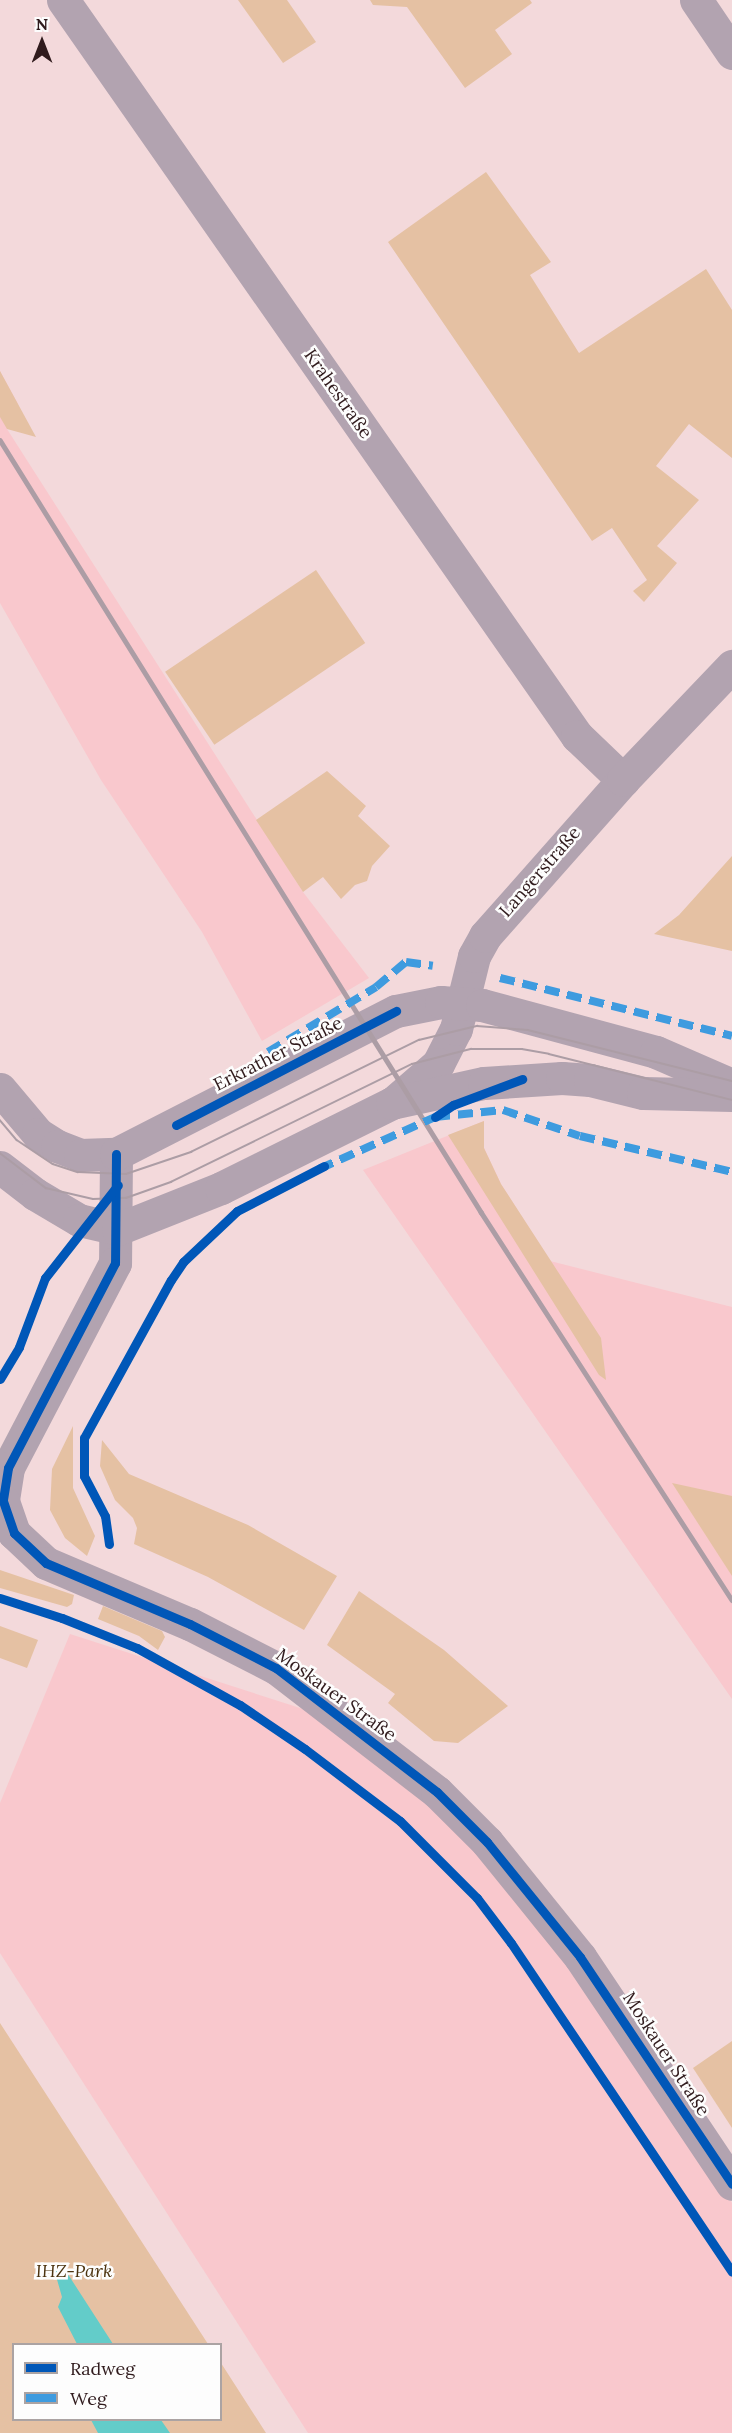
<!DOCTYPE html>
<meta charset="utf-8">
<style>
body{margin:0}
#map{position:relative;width:732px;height:2433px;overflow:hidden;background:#f3d9db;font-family:Lora,serif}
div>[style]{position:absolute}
.built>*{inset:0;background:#f9c8cd}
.green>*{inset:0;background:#e5c1a3;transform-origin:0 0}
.water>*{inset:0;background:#63ccc9}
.minor>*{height:33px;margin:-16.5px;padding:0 16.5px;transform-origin:16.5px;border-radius:16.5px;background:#b2a3b0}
.tertiary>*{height:33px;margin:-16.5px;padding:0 16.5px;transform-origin:16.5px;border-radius:16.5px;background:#b2a3b0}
.tram>*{height:1.5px;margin:-0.75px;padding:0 0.75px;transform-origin:0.75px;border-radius:0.75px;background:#ac9da5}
.rail>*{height:4.5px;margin:-2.25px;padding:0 2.25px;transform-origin:2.25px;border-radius:2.25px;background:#ac9da5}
.quiet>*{height:8px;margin-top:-4px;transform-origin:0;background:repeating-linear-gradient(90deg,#3e9bdf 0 15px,transparent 0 23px)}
.cycleway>*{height:9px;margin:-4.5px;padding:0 4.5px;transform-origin:4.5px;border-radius:4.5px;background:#0057b8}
span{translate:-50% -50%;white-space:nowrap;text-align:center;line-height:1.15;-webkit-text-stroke:5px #fdfdfd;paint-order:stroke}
.street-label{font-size:18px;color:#301b1d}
.park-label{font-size:18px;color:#4c330f;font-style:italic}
.legend{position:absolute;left:12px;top:2343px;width:210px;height:78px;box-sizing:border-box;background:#fdfdfd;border:2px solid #aba3a3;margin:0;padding:8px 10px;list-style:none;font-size:18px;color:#301b1d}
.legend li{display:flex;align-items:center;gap:12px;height:30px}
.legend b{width:30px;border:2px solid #aba3a3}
.north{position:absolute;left:12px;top:12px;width:60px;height:60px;-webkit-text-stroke:4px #fdfdfd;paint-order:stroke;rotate:0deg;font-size:16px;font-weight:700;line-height:24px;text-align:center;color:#301b1d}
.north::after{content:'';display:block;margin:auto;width:21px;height:27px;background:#301b1d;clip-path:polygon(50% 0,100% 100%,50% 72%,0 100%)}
</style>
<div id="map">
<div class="built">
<i style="clip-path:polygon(0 371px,18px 404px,7px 429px,303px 892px,369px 978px,262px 1041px,202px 932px,101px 780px,0 603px)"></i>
<i style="clip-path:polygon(484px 1121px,484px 1148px,501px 1184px,550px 1261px,732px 1307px,732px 1699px,363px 1170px)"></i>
<i style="clip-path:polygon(70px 1634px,325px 1716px,489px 1858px,648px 2070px,732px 2203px,732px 2433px,308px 2433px,0 1953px,0 1803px)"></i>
</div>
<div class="green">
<i style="clip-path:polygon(238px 0,287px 0,316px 42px,283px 63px)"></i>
<i style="clip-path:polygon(370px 0,530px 0,532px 3px,495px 30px,512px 54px,465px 88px,407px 7px,373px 5px)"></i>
<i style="clip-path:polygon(486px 172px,551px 262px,530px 275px,579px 353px,706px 269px,732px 310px,732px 458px,689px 424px,656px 466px,699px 500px,657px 546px,677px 563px,644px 602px,633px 591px,647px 580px,612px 528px,592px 541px,388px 242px)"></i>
<i style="clip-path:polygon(0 371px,36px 437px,7px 429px,0 417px)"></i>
<i style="left:316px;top:570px;width:88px;height:182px;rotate:56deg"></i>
<i style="clip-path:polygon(327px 771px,366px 806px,358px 816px,390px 846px,372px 866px,367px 881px,355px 885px,341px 899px,323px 877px,303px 892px,256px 820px)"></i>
<i style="clip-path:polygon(732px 856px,732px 951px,654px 934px,679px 915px)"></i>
<i style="clip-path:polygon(484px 1121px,484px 1148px,501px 1184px,601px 1338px,606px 1380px,599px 1375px,448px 1135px)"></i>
<i style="clip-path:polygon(73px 1426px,73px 1488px,95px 1536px,87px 1556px,65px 1538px,50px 1510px,52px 1469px)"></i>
<i style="clip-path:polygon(102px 1440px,129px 1474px,248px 1525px,337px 1576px,304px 1630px,208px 1577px,134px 1544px,137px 1528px,133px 1518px,115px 1500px,100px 1466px)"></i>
<i style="clip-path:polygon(672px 1483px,732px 1496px,732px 1576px)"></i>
<i style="clip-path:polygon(0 1570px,74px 1595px,72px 1604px,67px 1607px,0 1588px)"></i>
<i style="clip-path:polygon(359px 1591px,444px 1650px,508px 1706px,458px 1743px,434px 1741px,388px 1703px,395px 1694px,327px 1645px)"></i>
<i style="clip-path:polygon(103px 1606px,162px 1631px,165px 1637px,158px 1650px,139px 1636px,98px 1619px)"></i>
<i style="clip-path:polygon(0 1626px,38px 1640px,27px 1668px,0 1658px)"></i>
<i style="clip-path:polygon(0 2023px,208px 2344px,14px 2344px,14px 2420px,220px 2420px,221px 2363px,266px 2433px,0 2433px)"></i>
<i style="clip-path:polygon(732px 2041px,732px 2128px,693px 2068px)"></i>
</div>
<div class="water">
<i style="clip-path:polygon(62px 2265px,113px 2344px,77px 2344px,58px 2307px,62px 2297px,54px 2269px)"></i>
<i style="clip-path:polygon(91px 2420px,161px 2420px,170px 2433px,98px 2433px)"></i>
</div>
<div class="minor">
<i style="left:63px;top:0;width:898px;rotate:55.07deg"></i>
<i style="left:577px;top:736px;width:64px;rotate:43.7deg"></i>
<i style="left:438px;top:1064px;width:39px;rotate:-63deg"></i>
<i style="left:456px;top:1029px;width:75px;rotate:-76.1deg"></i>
<i style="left:474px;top:956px;width:23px;rotate:-61deg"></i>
<i style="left:485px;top:936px;width:208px;rotate:-48.5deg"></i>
<i style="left:623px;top:780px;width:158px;rotate:-46.3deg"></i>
<i style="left:116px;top:1154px;width:109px;rotate:90.5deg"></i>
<i style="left:115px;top:1263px;width:231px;rotate:117.6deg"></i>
<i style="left:8px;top:1468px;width:33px;rotate:99deg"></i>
<i style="left:3px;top:1501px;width:34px;rotate:71deg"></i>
<i style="left:14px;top:1533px;width:44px;rotate:43.2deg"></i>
<i style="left:46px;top:1563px;width:156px;rotate:23deg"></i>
<i style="left:190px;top:1624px;width:97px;rotate:27.1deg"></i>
<i style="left:276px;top:1668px;width:203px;rotate:37.6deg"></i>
<i style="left:437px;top:1792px;width:71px;rotate:45deg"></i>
<i style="left:487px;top:1842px;width:148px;rotate:51deg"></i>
<i style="left:580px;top:1957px;width:273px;rotate:56.2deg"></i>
</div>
<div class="tertiary">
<i style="left:696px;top:0;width:64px;rotate:55.8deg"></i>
<i style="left:0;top:1089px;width:59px;rotate:49.8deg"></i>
<i style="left:38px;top:1134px;width:22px;rotate:32deg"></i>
<i style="left:57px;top:1146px;width:25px;rotate:21deg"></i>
<i style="left:80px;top:1155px;width:36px;rotate:-2deg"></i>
<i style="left:116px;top:1154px;width:314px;rotate:-27.1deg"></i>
<i style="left:396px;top:1011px;width:46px;rotate:-11.3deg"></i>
<i style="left:441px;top:1002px;width:41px;rotate:4.2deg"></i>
<i style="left:482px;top:1005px;width:180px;rotate:15.1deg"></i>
<i style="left:656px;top:1052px;width:83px;rotate:23.5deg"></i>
<i style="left:394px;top:1102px;width:58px;rotate:-40.8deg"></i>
<i style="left:0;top:1167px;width:44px;rotate:37.6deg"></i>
<i style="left:35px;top:1194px;width:51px;rotate:30.6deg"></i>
<i style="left:79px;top:1220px;width:40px;rotate:13deg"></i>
<i style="left:118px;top:1229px;width:111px;rotate:-21.7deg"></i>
<i style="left:221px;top:1188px;width:191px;rotate:-26.4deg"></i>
<i style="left:392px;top:1103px;width:94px;rotate:-12.3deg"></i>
<i style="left:484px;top:1083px;width:78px;rotate:-3.7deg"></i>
<i style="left:562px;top:1078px;width:28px;rotate:4deg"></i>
<i style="left:590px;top:1080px;width:55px;rotate:13.8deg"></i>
<i style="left:643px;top:1093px;width:89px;rotate:1.3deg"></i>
</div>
<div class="tram">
<i style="left:0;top:1120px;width:26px;rotate:50deg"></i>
<i style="left:17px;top:1140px;width:43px;rotate:33.7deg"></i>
<i style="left:53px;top:1164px;width:26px;rotate:18deg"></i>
<i style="left:78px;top:1172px;width:48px;rotate:2.4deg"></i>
<i style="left:126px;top:1174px;width:69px;rotate:-18.7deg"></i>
<i style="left:191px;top:1152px;width:254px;rotate:-26.2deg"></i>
<i style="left:419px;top:1040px;width:60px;rotate:-13.6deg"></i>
<i style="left:477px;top:1026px;width:51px;rotate:4.5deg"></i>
<i style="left:528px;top:1030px;width:210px;rotate:14deg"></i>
<i style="left:0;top:1153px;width:58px;rotate:37.3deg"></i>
<i style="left:46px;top:1188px;width:48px;rotate:13.2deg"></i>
<i style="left:93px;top:1199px;width:33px;rotate:-2deg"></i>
<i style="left:126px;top:1198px;width:48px;rotate:-19.6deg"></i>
<i style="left:171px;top:1182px;width:268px;rotate:-26.1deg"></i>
<i style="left:412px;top:1064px;width:61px;rotate:-14.3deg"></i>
<i style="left:471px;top:1049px;width:51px"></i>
<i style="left:522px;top:1049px;width:27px;rotate:10deg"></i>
<i style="left:549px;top:1054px;width:189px;rotate:14.1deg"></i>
</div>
<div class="rail">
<i style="left:0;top:440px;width:910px;rotate:58.07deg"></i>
<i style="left:481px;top:1212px;width:462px;rotate:57.1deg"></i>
</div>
<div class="quiet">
<i style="left:500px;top:978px;width:239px;rotate:14deg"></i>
<i style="left:268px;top:1052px;width:126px;rotate:-31deg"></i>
<i style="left:376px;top:987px;width:39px;rotate:-40deg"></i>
<i style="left:406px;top:962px;width:27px;rotate:8deg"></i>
<i style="left:319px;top:1169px;width:127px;rotate:-24.1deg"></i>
<i style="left:435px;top:1117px;width:68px;rotate:-5.9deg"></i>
<i style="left:503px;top:1110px;width:81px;rotate:18.7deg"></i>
<i style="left:580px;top:1136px;width:156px;rotate:13.3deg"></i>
</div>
<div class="cycleway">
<i style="left:435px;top:1117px;width:22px;rotate:-34deg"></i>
<i style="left:453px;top:1105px;width:74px;rotate:-20.6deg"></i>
<i style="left:176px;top:1125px;width:248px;rotate:-27.4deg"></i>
<i style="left:116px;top:1154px;width:109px;rotate:90.5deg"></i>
<i style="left:115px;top:1263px;width:231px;rotate:117.6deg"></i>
<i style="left:8px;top:1468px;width:33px;rotate:99deg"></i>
<i style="left:3px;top:1501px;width:34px;rotate:71deg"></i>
<i style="left:14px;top:1533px;width:44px;rotate:43.2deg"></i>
<i style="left:46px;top:1563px;width:156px;rotate:23deg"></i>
<i style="left:190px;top:1624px;width:97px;rotate:27.1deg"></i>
<i style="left:276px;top:1668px;width:203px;rotate:37.6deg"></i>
<i style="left:437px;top:1792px;width:71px;rotate:45deg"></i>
<i style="left:487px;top:1842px;width:148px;rotate:51deg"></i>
<i style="left:580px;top:1957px;width:273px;rotate:56.2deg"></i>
<i style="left:0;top:1379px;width:37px;rotate:-59deg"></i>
<i style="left:19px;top:1347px;width:74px;rotate:-69.4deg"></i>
<i style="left:45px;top:1278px;width:118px;rotate:-51.9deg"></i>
<i style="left:109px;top:1544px;width:28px;rotate:-98deg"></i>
<i style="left:105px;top:1516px;width:45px;rotate:-117.7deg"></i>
<i style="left:84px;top:1476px;width:38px;rotate:-90deg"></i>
<i style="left:84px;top:1438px;width:180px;rotate:-61.2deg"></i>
<i style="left:171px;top:1280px;width:22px;rotate:-56deg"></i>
<i style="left:183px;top:1262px;width:74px;rotate:-43.4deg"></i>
<i style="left:237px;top:1211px;width:98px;rotate:-27.3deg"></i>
<i style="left:0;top:1598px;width:65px;rotate:17.9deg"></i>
<i style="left:62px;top:1618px;width:81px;rotate:21.8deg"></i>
<i style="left:137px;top:1648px;width:118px;rotate:29deg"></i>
<i style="left:240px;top:1705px;width:78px;rotate:34.1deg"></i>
<i style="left:305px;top:1749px;width:119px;rotate:37.2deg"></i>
<i style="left:400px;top:1821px;width:109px;rotate:45deg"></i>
<i style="left:477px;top:1898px;width:56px;rotate:52.9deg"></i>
<i style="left:511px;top:1943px;width:396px;rotate:56.1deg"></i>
</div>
<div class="street-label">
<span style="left:338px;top:394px;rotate:55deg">Krahestraße</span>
<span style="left:540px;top:872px;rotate:-49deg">Langerstraße</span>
<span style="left:278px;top:1054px;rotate:-27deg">Erkrather Straße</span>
<span style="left:336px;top:1695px;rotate:36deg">Moskauer Straße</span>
<span style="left:666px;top:2054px;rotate:57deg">Moskauer Straße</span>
</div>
<div class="park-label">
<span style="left:74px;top:2271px">IHZ-Park</span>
</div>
<ul class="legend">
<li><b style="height:8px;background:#0057b8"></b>Radweg</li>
<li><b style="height:8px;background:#3e9bdf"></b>Weg</li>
</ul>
<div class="north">N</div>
</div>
